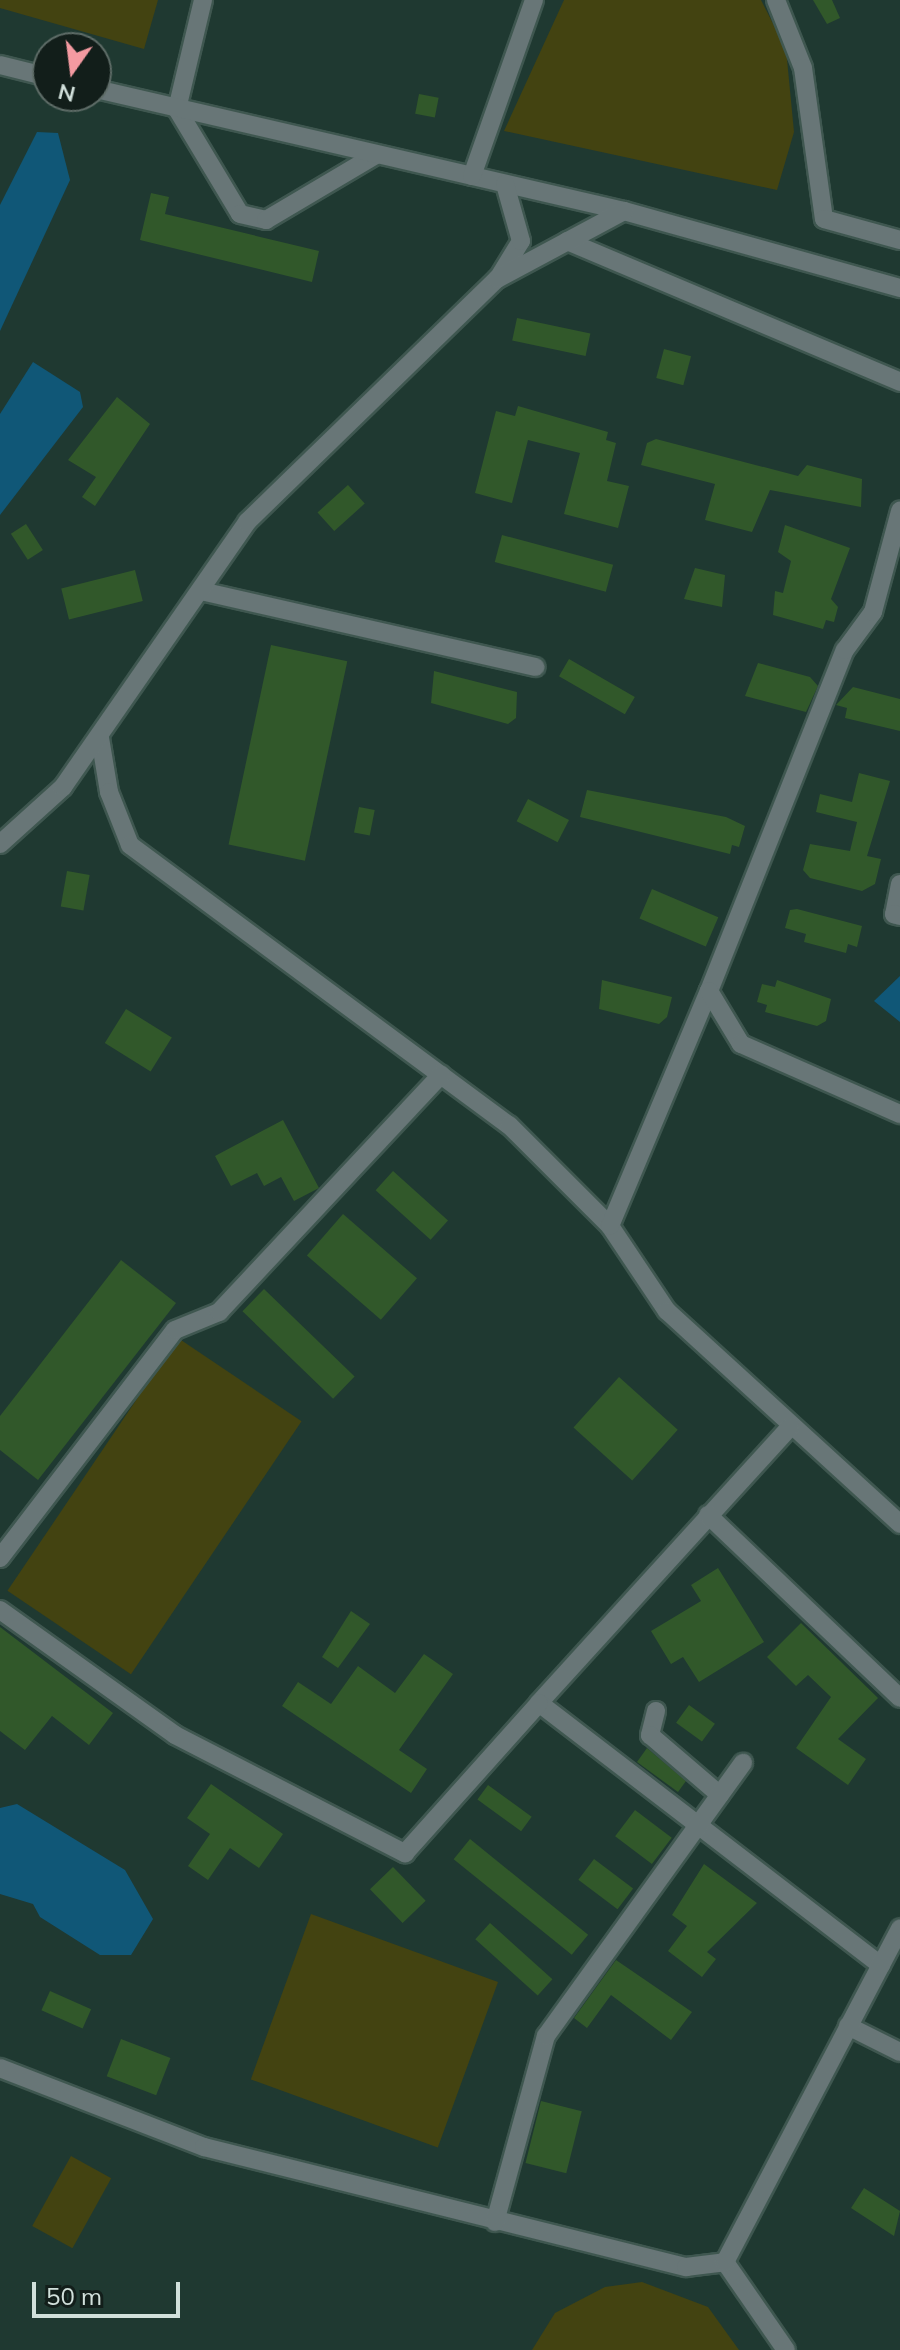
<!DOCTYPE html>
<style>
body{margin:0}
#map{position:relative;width:900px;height:2350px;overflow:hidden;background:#1f3931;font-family:Mulish,sans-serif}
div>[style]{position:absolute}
.green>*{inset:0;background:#434311;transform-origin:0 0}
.water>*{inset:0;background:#105777}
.building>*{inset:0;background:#31582a;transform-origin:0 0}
.roads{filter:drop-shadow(2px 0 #3f5750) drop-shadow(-2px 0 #3f5750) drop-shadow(0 2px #3f5750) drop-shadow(0 -2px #3f5750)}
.minor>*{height:18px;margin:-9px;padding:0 9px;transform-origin:9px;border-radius:9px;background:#687677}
span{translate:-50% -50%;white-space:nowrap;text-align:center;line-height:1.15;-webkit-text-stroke:6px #121e1a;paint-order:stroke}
.north{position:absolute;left:32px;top:32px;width:80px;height:80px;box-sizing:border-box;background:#121e1a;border:2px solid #5e6c67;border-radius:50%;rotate:194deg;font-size:22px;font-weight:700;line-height:32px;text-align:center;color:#d1e0db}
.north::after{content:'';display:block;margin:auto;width:28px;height:36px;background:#f49aa1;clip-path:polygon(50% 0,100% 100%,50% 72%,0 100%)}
.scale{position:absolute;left:32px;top:2282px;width:148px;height:36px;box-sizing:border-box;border:4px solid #d1e0db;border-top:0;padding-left:10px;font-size:24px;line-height:28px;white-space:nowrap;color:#d1e0db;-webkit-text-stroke:6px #121e1a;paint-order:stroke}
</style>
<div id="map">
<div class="green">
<i style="clip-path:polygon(0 0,158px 0,144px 49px,0 8px)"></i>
<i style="clip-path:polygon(564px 0,761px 0,786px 49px,794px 132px,777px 190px,504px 131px)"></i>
<i style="left:178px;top:1338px;width:149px;height:305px;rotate:34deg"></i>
<i style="left:311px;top:1914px;width:199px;height:176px;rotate:20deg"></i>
<i style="left:71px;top:2156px;width:46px;height:80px;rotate:29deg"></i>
<i style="clip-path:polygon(642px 2282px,708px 2307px,739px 2350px,532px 2350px,555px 2313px,605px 2287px)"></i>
</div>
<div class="water">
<i style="clip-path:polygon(37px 132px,58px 133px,70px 180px,0 331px,0 205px)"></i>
<i style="clip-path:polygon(33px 362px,80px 392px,83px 407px,0 515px,0 414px)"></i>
<i style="clip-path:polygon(900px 976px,900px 1022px,874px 1001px)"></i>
<i style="clip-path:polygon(17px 1804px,125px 1870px,153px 1919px,131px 1955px,100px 1955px,40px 1917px,33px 1904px,0 1894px,0 1808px)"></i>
</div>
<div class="building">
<i style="clip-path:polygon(813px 0,832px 0,840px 18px,827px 24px)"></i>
<i style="left:419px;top:94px;width:20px;height:20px;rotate:11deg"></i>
<i style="clip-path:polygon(151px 193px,169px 197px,165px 214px,319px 251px,312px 282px,140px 240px)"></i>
<i style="left:517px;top:318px;width:75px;height:23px;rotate:12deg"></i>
<i style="left:664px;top:349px;width:28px;height:30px;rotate:15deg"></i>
<i style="clip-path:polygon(117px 397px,150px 424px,95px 506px,82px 497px,96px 477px,68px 460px)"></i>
<i style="clip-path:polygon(518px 406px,608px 432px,606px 440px,616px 443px,607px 481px,629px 486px,618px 528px,564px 514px,580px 453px,528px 440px,512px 503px,475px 493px,496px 411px,515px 416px)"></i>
<i style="clip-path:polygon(656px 439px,798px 476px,807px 465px,862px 479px,861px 507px,770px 490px,752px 532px,705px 520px,715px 484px,641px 465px,647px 443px)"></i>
<i style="left:348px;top:485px;width:25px;height:41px;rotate:48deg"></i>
<i style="left:26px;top:524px;width:31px;height:18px;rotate:57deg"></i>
<i style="clip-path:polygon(785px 525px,850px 548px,831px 599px,838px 607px,834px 622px,826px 620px,823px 629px,773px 615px,775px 591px,783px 593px,791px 561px,778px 552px)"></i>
<i style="left:502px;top:535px;width:115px;height:28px;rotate:15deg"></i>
<i style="clip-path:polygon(695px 568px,725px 575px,722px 607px,684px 599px)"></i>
<i style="left:135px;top:570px;width:32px;height:76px;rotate:76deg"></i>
<i style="left:271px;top:645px;width:78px;height:204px;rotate:12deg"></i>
<i style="left:569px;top:659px;width:76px;height:20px;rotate:30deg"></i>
<i style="clip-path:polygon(758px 663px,810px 677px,818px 686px,806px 712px,745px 696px)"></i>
<i style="clip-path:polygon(434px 671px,517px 692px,516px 718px,508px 724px,431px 703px)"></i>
<i style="clip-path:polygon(853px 687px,900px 699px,900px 731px,845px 718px,847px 708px,836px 705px)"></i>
<i style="clip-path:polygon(859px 773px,890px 781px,867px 856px,881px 859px,875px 884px,862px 891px,810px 878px,803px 870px,810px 844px,850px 851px,857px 822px,816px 812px,820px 794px,852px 802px)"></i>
<i style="clip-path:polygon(587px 790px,726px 817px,745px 826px,739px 847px,732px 845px,730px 854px,580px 817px)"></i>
<i style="left:528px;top:799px;width:46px;height:25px;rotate:27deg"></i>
<i style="left:359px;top:807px;width:16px;height:26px;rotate:11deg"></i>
<i style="left:67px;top:871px;width:23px;height:36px;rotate:10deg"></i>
<i style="left:652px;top:889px;width:72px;height:32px;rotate:23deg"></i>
<i style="clip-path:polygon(797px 909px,862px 926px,857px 947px,848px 944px,846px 953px,804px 942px,806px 934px,785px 928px,790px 910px)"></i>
<i style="clip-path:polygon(602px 980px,672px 997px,667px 1017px,659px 1024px,599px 1009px)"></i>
<i style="clip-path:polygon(777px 980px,831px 999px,826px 1021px,817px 1026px,765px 1012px,767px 1005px,757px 1002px,762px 984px,775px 987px)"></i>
<i style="left:126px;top:1009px;width:54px;height:40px;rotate:32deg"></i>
<i style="clip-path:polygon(283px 1120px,319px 1188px,294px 1201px,281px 1177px,264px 1186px,257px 1173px,231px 1186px,215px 1156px)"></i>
<i style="left:393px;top:1171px;width:74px;height:26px;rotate:42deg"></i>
<i style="left:343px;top:1214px;width:98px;height:55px;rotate:41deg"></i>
<i style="clip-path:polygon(121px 1260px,176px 1303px,38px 1480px,0 1450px,0 1416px)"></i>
<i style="left:264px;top:1289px;width:126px;height:31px;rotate:44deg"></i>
<i style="left:619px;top:1377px;width:79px;height:68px;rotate:42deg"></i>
<i style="clip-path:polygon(718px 1568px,764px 1642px,699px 1682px,683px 1657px,671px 1664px,651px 1631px,701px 1601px,691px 1585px)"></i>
<i style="clip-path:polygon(351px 1611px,370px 1624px,338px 1668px,322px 1657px)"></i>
<i style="clip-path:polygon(801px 1623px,878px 1698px,838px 1739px,866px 1759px,848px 1785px,796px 1748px,831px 1697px,808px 1675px,796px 1686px,767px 1657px)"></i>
<i style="clip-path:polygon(0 1627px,113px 1713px,89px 1745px,52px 1716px,25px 1750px,0 1731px)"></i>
<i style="clip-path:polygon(424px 1654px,453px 1674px,399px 1750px,427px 1769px,411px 1793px,282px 1706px,298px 1682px,331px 1704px,358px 1666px,395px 1693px)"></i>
<i style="left:689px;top:1705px;width:32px;height:22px;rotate:36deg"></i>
<i style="clip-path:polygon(647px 1748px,686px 1781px,678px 1792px,637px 1762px)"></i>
<i style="clip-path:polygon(211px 1784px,283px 1834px,259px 1868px,230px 1848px,208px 1880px,188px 1866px,210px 1834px,187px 1818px)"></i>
<i style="left:488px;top:1785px;width:54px;height:18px;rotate:36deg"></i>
<i style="left:635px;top:1810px;width:46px;height:33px;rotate:37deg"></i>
<i style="left:470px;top:1839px;width:152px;height:26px;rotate:39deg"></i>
<i style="left:594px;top:1859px;width:49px;height:26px;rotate:37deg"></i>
<i style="clip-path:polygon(704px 1864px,757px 1903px,707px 1952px,716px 1959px,702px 1977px,668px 1951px,687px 1926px,672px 1915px)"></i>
<i style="left:393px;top:1867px;width:47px;height:32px;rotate:46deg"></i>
<i style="left:490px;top:1923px;width:84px;height:22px;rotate:42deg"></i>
<i style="clip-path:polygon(616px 1960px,692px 2012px,671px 2040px,611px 1995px,587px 2028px,574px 2018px)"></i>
<i style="left:50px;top:1991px;width:45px;height:21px;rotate:24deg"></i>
<i style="left:121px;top:2039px;width:53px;height:40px;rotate:21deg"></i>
<i style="left:541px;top:2101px;width:42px;height:64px;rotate:14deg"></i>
<i style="clip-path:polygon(864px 2188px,900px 2211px,894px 2236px,851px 2208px)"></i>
</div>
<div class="roads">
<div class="minor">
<i style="left:203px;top:0;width:112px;rotate:103.4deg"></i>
<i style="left:177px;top:109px;width:122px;rotate:59deg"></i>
<i style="left:240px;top:214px;width:27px;rotate:13deg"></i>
<i style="left:266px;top:220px;width:128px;rotate:-30.6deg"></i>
<i style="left:776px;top:0;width:73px;rotate:68.3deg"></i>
<i style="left:803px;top:68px;width:152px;rotate:82.1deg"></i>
<i style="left:824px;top:219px;width:79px;rotate:15.4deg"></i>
<i style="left:0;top:65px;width:49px;rotate:14deg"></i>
<i style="left:96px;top:89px;width:542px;rotate:13.01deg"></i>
<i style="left:624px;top:211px;width:287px;rotate:15.6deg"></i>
<i style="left:472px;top:176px;width:187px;rotate:-70.6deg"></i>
<i style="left:567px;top:241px;width:362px;rotate:22.9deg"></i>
<i style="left:499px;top:277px;width:42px;rotate:-58.6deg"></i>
<i style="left:521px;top:241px;width:59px;rotate:-105.7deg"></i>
<i style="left:201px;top:591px;width:343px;rotate:12.8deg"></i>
<i style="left:100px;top:738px;width:55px;rotate:80.5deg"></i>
<i style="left:109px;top:792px;width:57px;rotate:68.4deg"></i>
<i style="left:130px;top:845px;width:471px;rotate:36.5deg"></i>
<i style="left:509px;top:1125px;width:143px;rotate:45deg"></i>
<i style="left:610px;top:1226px;width:102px;rotate:56.2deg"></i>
<i style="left:667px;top:1311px;width:316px;rotate:42.4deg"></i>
<i style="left:0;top:844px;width:85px;rotate:-42.1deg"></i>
<i style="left:63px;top:787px;width:323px;rotate:-55.2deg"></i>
<i style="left:247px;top:522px;width:349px;rotate:-44.2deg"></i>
<i style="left:497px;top:279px;width:144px;rotate:-28.2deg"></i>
<i style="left:900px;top:884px;width:31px;rotate:101deg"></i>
<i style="left:894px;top:914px;width:6px;rotate:18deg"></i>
<i style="left:709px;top:991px;width:367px;rotate:-68.3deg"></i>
<i style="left:845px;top:650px;width:47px;rotate:-53.6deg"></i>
<i style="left:873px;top:612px;width:105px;rotate:-75deg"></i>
<i style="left:610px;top:1226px;width:255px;rotate:-67.2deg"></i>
<i style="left:709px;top:991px;width:62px;rotate:58.9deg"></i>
<i style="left:741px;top:1044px;width:174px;rotate:23.8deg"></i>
<i style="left:790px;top:1427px;width:373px;rotate:132.3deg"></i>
<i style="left:539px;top:1703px;width:431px;rotate:37.5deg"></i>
<i style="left:708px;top:1515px;width:265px;rotate:43.6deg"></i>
<i style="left:0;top:1558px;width:287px;rotate:-52.5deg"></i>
<i style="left:175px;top:1330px;width:48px;rotate:-22.2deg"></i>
<i style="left:219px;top:1312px;width:325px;rotate:-46.9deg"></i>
<i style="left:0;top:1610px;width:215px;rotate:35.5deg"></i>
<i style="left:175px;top:1735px;width:259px;rotate:27.2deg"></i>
<i style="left:405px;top:1853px;width:201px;rotate:-48.2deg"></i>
<i style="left:656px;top:1711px;width:25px;rotate:104deg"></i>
<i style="left:650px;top:1735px;width:92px;rotate:40.6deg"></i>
<i style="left:848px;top:2026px;width:58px;rotate:26.6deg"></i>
<i style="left:0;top:2068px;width:219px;rotate:21.2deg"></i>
<i style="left:204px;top:2147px;width:497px;rotate:14deg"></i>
<i style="left:686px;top:2267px;width:39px;rotate:-7deg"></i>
<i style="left:725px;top:2262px;width:107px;rotate:55.3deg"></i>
<i style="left:495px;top:2222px;width:193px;rotate:-74.7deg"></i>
<i style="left:546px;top:2036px;width:337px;rotate:-54.2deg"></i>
<i style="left:725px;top:2262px;width:377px;rotate:-62.3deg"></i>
</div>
</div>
<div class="north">N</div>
<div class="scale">50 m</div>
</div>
